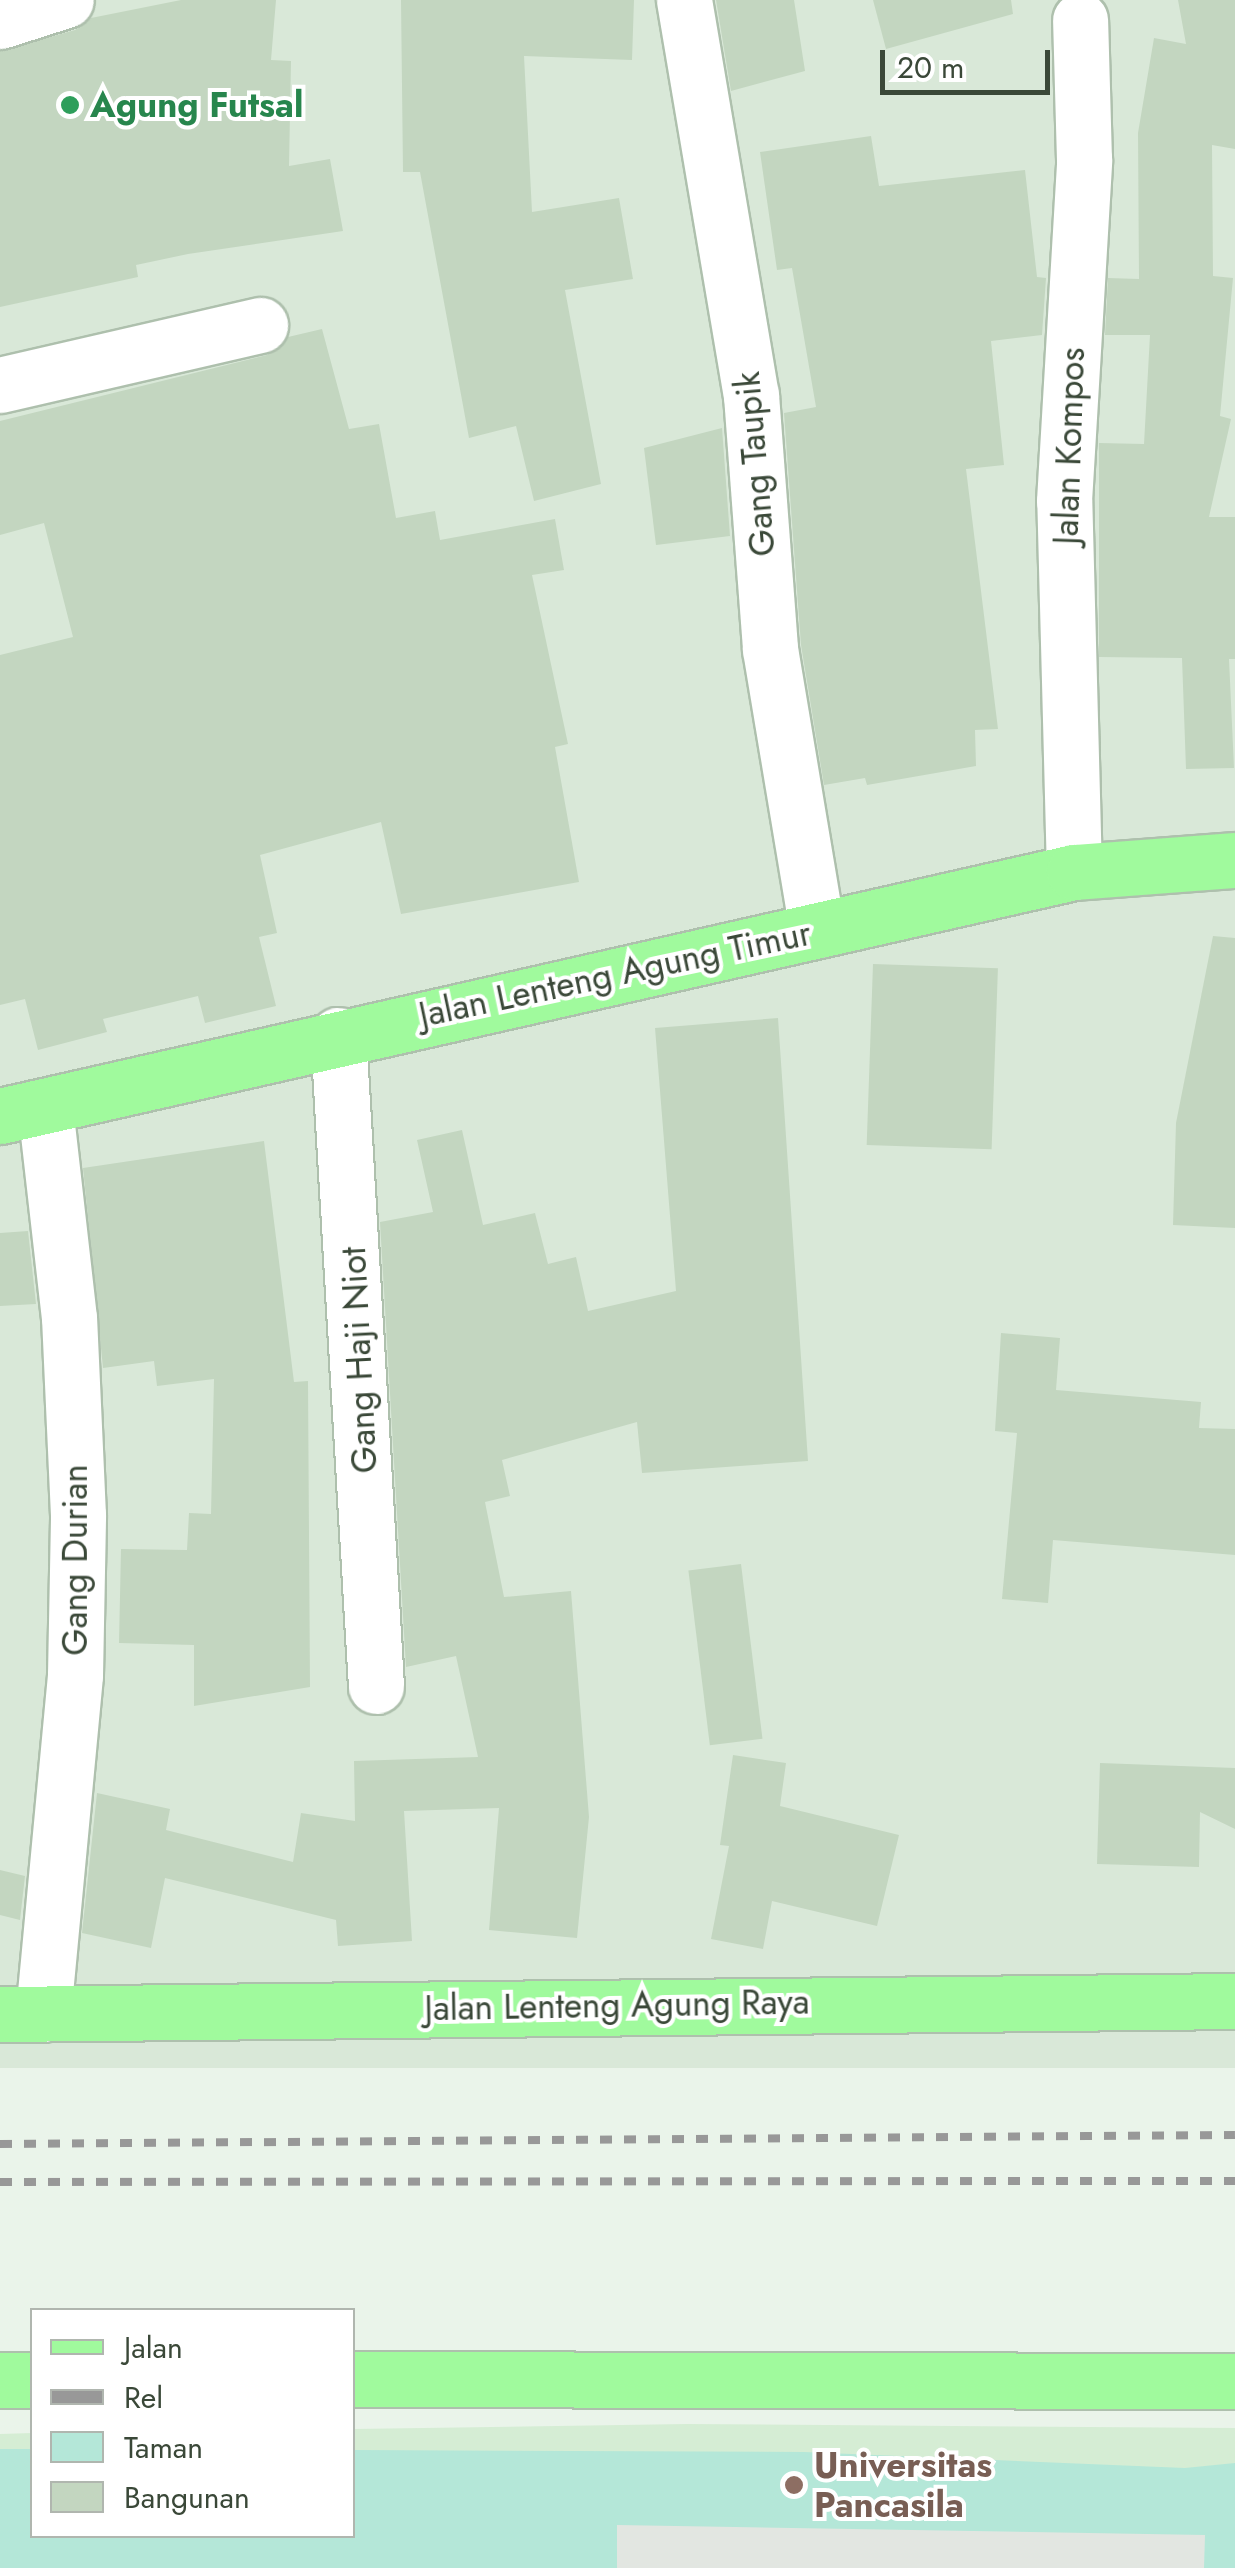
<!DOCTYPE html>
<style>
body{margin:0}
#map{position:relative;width:1235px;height:2568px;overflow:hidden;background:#eaf4ea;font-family:Jost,sans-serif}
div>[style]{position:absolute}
.residential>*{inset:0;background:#d9e8d8;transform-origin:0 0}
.education>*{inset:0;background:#d5edd4}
.green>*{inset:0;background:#b4e7d8}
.parking>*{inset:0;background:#e2e6e1}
.building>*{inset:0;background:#c3d6c0;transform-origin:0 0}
.roads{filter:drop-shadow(2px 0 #aec0ad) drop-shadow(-2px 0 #aec0ad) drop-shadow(0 2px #aec0ad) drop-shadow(0 -2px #aec0ad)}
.minor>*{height:55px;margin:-27.5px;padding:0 27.5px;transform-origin:27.5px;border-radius:27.5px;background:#fff}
.major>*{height:55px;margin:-27.5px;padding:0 27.5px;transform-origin:27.5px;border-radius:27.5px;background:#a0fa9d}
.rail>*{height:8px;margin-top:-4px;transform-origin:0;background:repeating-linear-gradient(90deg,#989898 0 12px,transparent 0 24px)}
.dots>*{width:28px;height:28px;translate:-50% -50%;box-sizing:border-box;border:5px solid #fff;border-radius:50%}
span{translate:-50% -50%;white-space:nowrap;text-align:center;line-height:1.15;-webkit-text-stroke:8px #fff;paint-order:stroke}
.leisure-label{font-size:35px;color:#27864d;font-weight:700}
.left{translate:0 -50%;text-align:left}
.street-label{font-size:35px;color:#3a4838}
.education-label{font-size:35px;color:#785e54;font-weight:700}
.legend{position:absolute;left:30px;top:2308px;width:325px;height:230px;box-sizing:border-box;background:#fff;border:2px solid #b0b6af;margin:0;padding:12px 18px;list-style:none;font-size:30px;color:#3a4838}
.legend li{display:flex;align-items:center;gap:20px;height:50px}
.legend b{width:50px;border:2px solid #b0b6af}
.scale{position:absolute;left:880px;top:50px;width:170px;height:45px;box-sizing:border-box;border:5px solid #3a4838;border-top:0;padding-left:12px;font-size:30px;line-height:35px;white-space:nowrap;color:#3a4838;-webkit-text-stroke:8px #fff;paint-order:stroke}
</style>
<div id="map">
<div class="residential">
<i style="left:0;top:0;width:1235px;height:2068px"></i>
</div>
<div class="education">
<i style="clip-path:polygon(687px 2424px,1235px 2428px,1235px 2568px,0 2568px,0 2434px,32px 2433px,32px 2536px,352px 2536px,353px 2429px)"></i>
</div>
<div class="green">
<i style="clip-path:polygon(0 2449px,32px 2449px,32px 2536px,352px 2536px,353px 2450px,804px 2452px,1185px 2468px,1235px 2463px,1235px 2568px,0 2568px)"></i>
</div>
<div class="parking">
<i style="clip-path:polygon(617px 2525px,1205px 2535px,1204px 2568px,617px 2568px)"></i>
</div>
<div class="building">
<i style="clip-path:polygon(181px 0,276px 0,271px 60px,291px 61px,289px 166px,330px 159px,343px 231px,188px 254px,136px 265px,138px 277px,0 307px,0 51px,75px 30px,91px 18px)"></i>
<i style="clip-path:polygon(401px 0,634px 0,632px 60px,524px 56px,532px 212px,619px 198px,633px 279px,565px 290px,601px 484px,534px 501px,516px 426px,469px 438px,420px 172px,403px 172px)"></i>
<i style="clip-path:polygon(716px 0,794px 0,805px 71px,731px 91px)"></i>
<i style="clip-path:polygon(873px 0,1011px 0,1013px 14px,886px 49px)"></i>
<i style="clip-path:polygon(1178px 0,1235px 0,1235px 149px,1212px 145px,1213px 276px,1233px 278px,1220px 416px,1231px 419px,1209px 517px,1235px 517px,1235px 659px,1229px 659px,1234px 768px,1186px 769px,1182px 658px,1099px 657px,1099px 443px,1144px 444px,1150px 335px,1105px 335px,1108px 278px,1139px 279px,1138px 133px,1154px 38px,1186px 44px)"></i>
<i style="clip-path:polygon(871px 136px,879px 186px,1025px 170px,1037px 277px,1046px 278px,1042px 335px,991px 341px,1004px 465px,966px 469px,998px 729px,975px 730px,976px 766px,867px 785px,865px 778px,824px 785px,801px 645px,784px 413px,816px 407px,792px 268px,777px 270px,760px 152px)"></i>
<i style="clip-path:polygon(322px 329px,349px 429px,379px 424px,396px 518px,435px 511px,440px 540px,555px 519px,564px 570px,532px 575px,568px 744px,555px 747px,579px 882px,401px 914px,381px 822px,260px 855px,277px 933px,259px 937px,276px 1006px,205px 1023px,198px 996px,103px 1019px,107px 1032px,38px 1050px,25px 999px,0 1005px,0 655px,73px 637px,44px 523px,0 535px,0 421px,267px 355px,288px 337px)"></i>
<i style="clip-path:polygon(722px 428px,730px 536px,656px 545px,644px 448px)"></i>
<i style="clip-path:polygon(1213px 936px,1235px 938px,1235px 1228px,1173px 1225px,1176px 1123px)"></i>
<i style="left:873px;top:964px;width:125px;height:181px;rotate:2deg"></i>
<i style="clip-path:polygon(778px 1018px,808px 1461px,642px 1473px,637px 1422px,502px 1460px,510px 1496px,485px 1502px,504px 1597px,571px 1591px,589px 1817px,577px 1938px,489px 1930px,499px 1808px,404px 1811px,412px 1941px,338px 1946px,336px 1920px,165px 1878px,151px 1948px,82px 1933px,97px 1793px,170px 1809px,166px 1830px,293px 1862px,301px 1813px,355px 1821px,354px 1761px,478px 1757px,456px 1656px,406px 1667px,380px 1222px,433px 1212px,417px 1140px,462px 1130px,483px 1225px,535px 1213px,548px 1264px,576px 1257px,588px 1311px,676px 1291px,655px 1028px)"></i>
<i style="clip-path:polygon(264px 1141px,294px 1382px,308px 1381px,310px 1687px,194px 1706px,194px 1645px,119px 1643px,121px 1549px,187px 1550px,189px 1513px,211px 1514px,214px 1379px,157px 1386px,154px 1361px,103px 1368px,83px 1168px)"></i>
<i style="clip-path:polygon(28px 1231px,36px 1304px,0 1306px,0 1233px)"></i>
<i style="clip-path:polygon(1001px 1333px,1060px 1338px,1056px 1390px,1201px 1402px,1199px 1428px,1235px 1429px,1235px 1555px,1053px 1540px,1048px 1603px,1002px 1599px,1017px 1433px,995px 1431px)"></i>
<i style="left:741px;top:1564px;width:176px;height:53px;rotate:83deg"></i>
<i style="clip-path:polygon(733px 1755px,786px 1763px,780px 1806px,899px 1835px,877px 1926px,772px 1901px,763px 1949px,711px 1939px,729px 1846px,720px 1845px)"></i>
<i style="clip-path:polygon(1100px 1763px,1235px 1768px,1235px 1829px,1200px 1812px,1199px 1867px,1097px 1864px)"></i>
<i style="clip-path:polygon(0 1870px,25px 1876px,20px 1920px,0 1915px)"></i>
</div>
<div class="roads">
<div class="minor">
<i style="left:684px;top:0;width:401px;rotate:80.4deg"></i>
<i style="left:751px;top:395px;width:255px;rotate:85.7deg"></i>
<i style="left:770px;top:649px;width:285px;rotate:80.5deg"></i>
<i style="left:0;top:21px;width:69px;rotate:-17.7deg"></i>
<i style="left:0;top:385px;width:267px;rotate:-13deg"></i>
<i style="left:1074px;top:872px;width:371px;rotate:-91.5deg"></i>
<i style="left:1064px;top:501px;width:342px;rotate:-86.6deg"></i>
<i style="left:1084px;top:160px;width:140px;rotate:-91.6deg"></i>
<i style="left:338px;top:1035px;width:652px;rotate:86.66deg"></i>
<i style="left:43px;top:2014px;width:341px;rotate:-84.6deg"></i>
<i style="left:75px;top:1675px;width:160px;rotate:-88.9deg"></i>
<i style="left:78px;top:1515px;width:197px;rotate:-92.6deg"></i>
<i style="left:69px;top:1318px;width:213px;rotate:-96.5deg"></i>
</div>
<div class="major">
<i style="left:0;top:1116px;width:1101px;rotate:-12.8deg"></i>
<i style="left:1074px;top:872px;width:161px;rotate:-4.3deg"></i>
<i style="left:0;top:2014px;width:1235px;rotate:-0.6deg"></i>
<i style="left:352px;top:2379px;width:883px;rotate:0.13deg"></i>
<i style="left:0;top:2380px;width:32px"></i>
</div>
</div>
<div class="rail">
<i style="left:0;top:2144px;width:1235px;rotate:-0.42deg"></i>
<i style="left:0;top:2182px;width:1235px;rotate:-0.05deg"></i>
</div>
<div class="dots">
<i style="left:70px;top:105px;background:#2e9e5b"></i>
<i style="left:794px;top:2485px;background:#8d6e63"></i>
</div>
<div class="leisure-label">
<span class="left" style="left:90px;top:105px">Agung Futsal</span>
</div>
<div class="street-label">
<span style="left:1069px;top:446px;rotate:-88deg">Jalan Kompos</span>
<span style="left:755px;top:464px;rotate:-95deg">Gang Taupik</span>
<span style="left:615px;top:974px;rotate:-12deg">Jalan Lenteng Agung Timur</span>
<span style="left:359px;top:1360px;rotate:-93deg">Gang Haji Niot</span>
<span style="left:75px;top:1560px;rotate:-90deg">Gang Durian</span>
<span style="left:617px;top:2005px;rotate:-1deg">Jalan Lenteng Agung Raya</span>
</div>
<div class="education-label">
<span class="left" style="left:814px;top:2485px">Universitas<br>Pancasila</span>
</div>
<ul class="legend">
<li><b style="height:12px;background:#a0fa9d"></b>Jalan</li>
<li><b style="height:12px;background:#989898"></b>Rel</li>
<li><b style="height:28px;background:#b4e7d8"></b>Taman</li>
<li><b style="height:28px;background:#c3d6c0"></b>Bangunan</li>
</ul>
<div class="scale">20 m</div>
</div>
